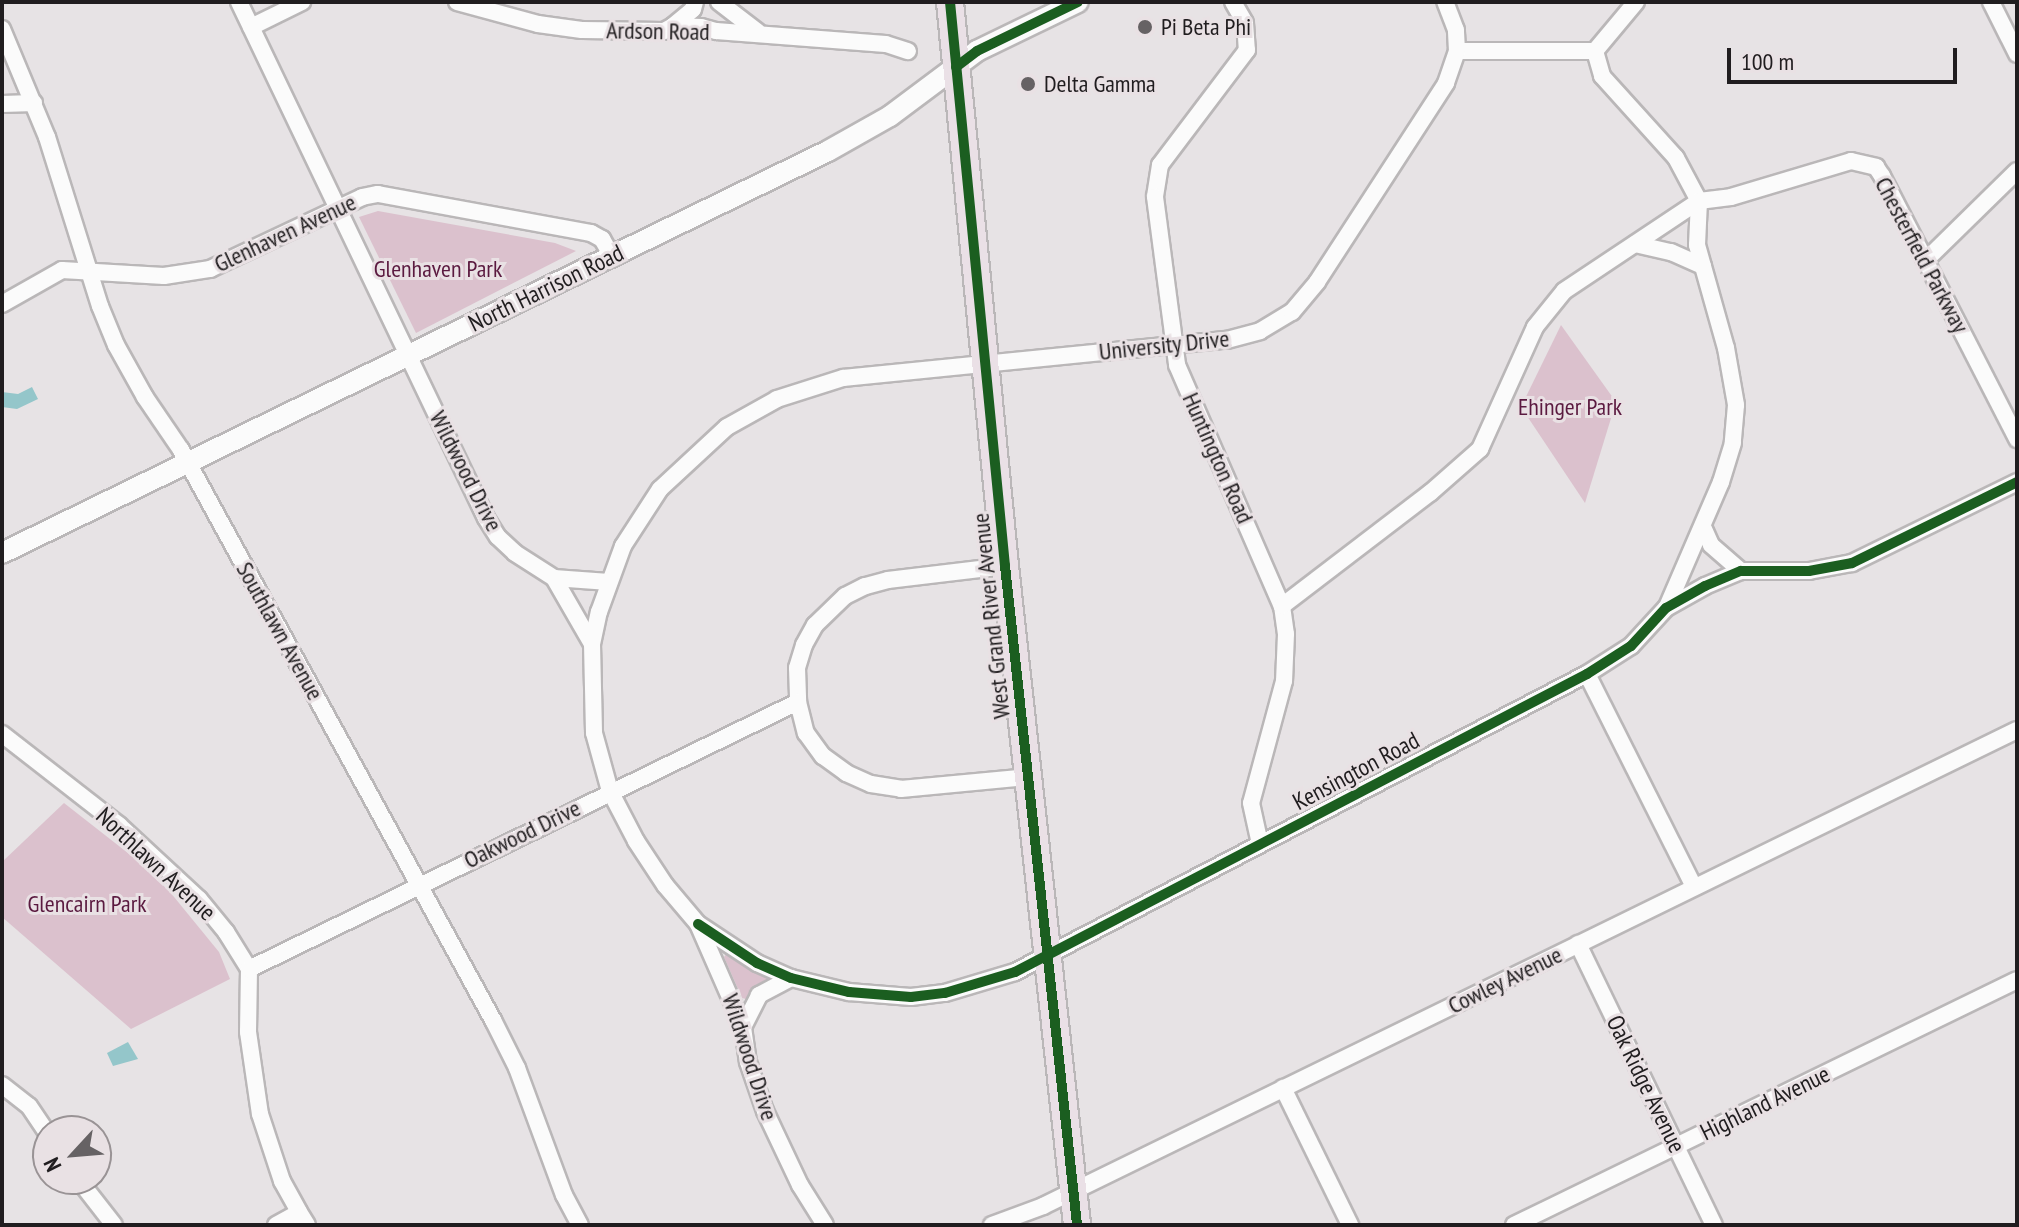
<!DOCTYPE html>
<style>
body{margin:0}
#map{position:relative;width:2019px;height:1227px;overflow:hidden;background:#e7e3e5;font-family:"PT Sans Narrow",sans-serif}
div>[style]{position:absolute}
.green>*{inset:0;background:#dbc1cd}
.water>*{inset:0;background:#94c6ca}
.roads{filter:drop-shadow(2px 0 #bab7b8) drop-shadow(-2px 0 #bab7b8) drop-shadow(0 2px #bab7b8) drop-shadow(0 -2px #bab7b8)}
.minor>*{height:16px;margin:-8px;padding:0 8px;transform-origin:8px;border-radius:8px;background:#fbfbfb}
.tertiary>*{height:20px;margin:-10px;padding:0 10px;transform-origin:10px;border-radius:10px;background:#fbfbfb}
.primary>*{height:26px;margin:-13px;padding:0 13px;transform-origin:13px;border-radius:13px;background:#eae0e6}
.cycleway>*{height:10px;margin:-5px;padding:0 5px;transform-origin:5px;border-radius:5px;background:#1b5e20}
.dots>*{width:22px;height:22px;translate:-50% -50%;box-sizing:border-box;border:4px solid #e9e1e4;border-radius:50%}
span{translate:-50% -50%;white-space:nowrap;text-align:center;line-height:1.15;-webkit-text-stroke:6px #e9e1e4;paint-order:stroke}
.poi-label{font-size:24px;color:#201d1f}
.left{translate:0 -50%;text-align:left}
.street-label{font-size:24px;color:#201d1f}
.park-label{font-size:24px;color:#5b1a40}
.frame{position:absolute;inset:0;border:4px solid #201d1f;pointer-events:none}
.north{position:absolute;left:32px;top:1115px;width:80px;height:80px;box-sizing:border-box;background:#e9e1e4;border:2px solid #999395;border-radius:50%;rotate:244deg;font-size:22px;font-weight:700;line-height:32px;text-align:center;color:#201d1f}
.north::after{content:'';display:block;margin:auto;width:28px;height:36px;background:#666264;clip-path:polygon(50% 0,100% 100%,50% 72%,0 100%)}
.scale{position:absolute;left:1727px;top:48px;width:230px;height:36px;box-sizing:border-box;border:4px solid #201d1f;border-top:0;padding-left:10px;font-size:24px;line-height:28px;white-space:nowrap;color:#201d1f;-webkit-text-stroke:6px #e9e1e4;paint-order:stroke}
</style>
<div id="map">
<div class="green">
<i style="clip-path:polygon(378px 211px,555px 243px,576px 251px,416px 333px,359px 217px)"></i>
<i style="clip-path:polygon(1561px 325px,1616px 402px,1585px 503px,1521px 407px)"></i>
<i style="clip-path:polygon(64px 803px,133px 857px,170px 892px,219px 952px,230px 979px,131px 1029px,2px 917px,2px 862px)"></i>
<i style="clip-path:polygon(727px 953px,767px 975px,768px 979px,746px 999px,742px 998px,724px 957px)"></i>
</div>
<div class="water">
<i style="clip-path:polygon(32px 387px,38px 399px,17px 409px,2px 407px,2px 392px,18px 394px)"></i>
<i style="clip-path:polygon(128px 1042px,138px 1059px,113px 1066px,107px 1053px)"></i>
</div>
<div class="roads">
<div class="minor">
<i style="left:239px;top:2px;width:572px;rotate:64.42deg"></i>
<i style="left:486px;top:518px;width:22px;rotate:58deg"></i>
<i style="left:498px;top:537px;width:23px;rotate:43deg"></i>
<i style="left:515px;top:553px;width:46px;rotate:32.7deg"></i>
<i style="left:554px;top:578px;width:76px;rotate:60.1deg"></i>
<i style="left:592px;top:644px;width:89px;rotate:88.7deg"></i>
<i style="left:594px;top:733px;width:60px;rotate:74.6deg"></i>
<i style="left:610px;top:791px;width:56px;rotate:62.5deg"></i>
<i style="left:636px;top:841px;width:53px;rotate:56.6deg"></i>
<i style="left:665px;top:885px;width:51px;rotate:49.8deg"></i>
<i style="left:698px;top:924px;width:112px;rotate:66.4deg"></i>
<i style="left:743px;top:1027px;width:35px;rotate:82deg"></i>
<i style="left:748px;top:1062px;width:52px;rotate:70.9deg"></i>
<i style="left:765px;top:1111px;width:82px;rotate:64.7deg"></i>
<i style="left:800px;top:1185px;width:47px;rotate:58deg"></i>
<i style="left:457px;top:2px;width:84px;rotate:15.2deg"></i>
<i style="left:538px;top:24px;width:44px;rotate:7.8deg"></i>
<i style="left:582px;top:30px;width:82px;rotate:0.7deg"></i>
<i style="left:664px;top:31px;width:10px;rotate:-29deg"></i>
<i style="left:673px;top:26px;width:28px;rotate:2deg"></i>
<i style="left:701px;top:27px;width:16px;rotate:15deg"></i>
<i style="left:716px;top:31px;width:170px;rotate:4.4deg"></i>
<i style="left:886px;top:44px;width:23px;rotate:18deg"></i>
<i style="left:719px;top:2px;width:49px;rotate:37.6deg"></i>
<i style="left:1233px;top:2px;width:24px;rotate:60deg"></i>
<i style="left:1245px;top:23px;width:27px;rotate:86deg"></i>
<i style="left:1247px;top:50px;width:144px;rotate:127.1deg"></i>
<i style="left:1160px;top:165px;width:32px;rotate:99deg"></i>
<i style="left:1155px;top:197px;width:169px;rotate:82.5deg"></i>
<i style="left:1177px;top:365px;width:263px;rotate:66.5deg"></i>
<i style="left:1282px;top:606px;width:28px;rotate:82deg"></i>
<i style="left:1286px;top:634px;width:47px;rotate:92.4deg"></i>
<i style="left:1284px;top:681px;width:126px;rotate:105.1deg"></i>
<i style="left:1251px;top:803px;width:42px;rotate:77.6deg"></i>
<i style="left:1991px;top:2px;width:58px;rotate:63.4deg"></i>
<i style="left:673px;top:26px;width:26px;rotate:-40deg"></i>
<i style="left:693px;top:9px;width:7px;rotate:-74deg"></i>
<i style="left:251px;top:27px;width:57px;rotate:-26.1deg"></i>
<i style="left:2px;top:29px;width:117px;rotate:67.4deg"></i>
<i style="left:47px;top:137px;width:177px;rotate:72.6deg"></i>
<i style="left:100px;top:306px;width:42px;rotate:67.7deg"></i>
<i style="left:116px;top:345px;width:60px;rotate:60.9deg"></i>
<i style="left:145px;top:397px;width:64px;rotate:55.8deg"></i>
<i style="left:181px;top:450px;width:650px;rotate:61.31deg"></i>
<i style="left:493px;top:1020px;width:54px;rotate:63.4deg"></i>
<i style="left:517px;top:1068px;width:135px;rotate:69.7deg"></i>
<i style="left:564px;top:1195px;width:34px;rotate:62deg"></i>
<i style="left:1457px;top:51px;width:138px"></i>
<i style="left:1595px;top:51px;width:64px;rotate:-50.1deg"></i>
<i style="left:1595px;top:51px;width:26px;rotate:74deg"></i>
<i style="left:1602px;top:76px;width:110px;rotate:47.9deg"></i>
<i style="left:1676px;top:158px;width:49px;rotate:61.9deg"></i>
<i style="left:1699px;top:201px;width:44px;rotate:92.6deg"></i>
<i style="left:1697px;top:245px;width:107px;rotate:74.3deg"></i>
<i style="left:1726px;top:348px;width:58px;rotate:80deg"></i>
<i style="left:1736px;top:405px;width:38px;rotate:95deg"></i>
<i style="left:1733px;top:443px;width:41px;rotate:107.1deg"></i>
<i style="left:1721px;top:482px;width:136px;rotate:113.4deg"></i>
<i style="left:2px;top:104px;width:32px;rotate:-2deg"></i>
<i style="left:1635px;top:244px;width:37px;rotate:13deg"></i>
<i style="left:1671px;top:252px;width:35px;rotate:24deg"></i>
<i style="left:1926px;top:260px;width:127px;rotate:-44.4deg"></i>
<i style="left:2px;top:304px;width:69px;rotate:-29.5deg"></i>
<i style="left:62px;top:270px;width:102px;rotate:3.4deg"></i>
<i style="left:164px;top:276px;width:47px;rotate:-8.7deg"></i>
<i style="left:210px;top:269px;width:168px;rotate:-25.3deg"></i>
<i style="left:362px;top:197px;width:16px;rotate:-11deg"></i>
<i style="left:378px;top:194px;width:217px;rotate:10.4deg"></i>
<i style="left:591px;top:233px;width:13px;rotate:29deg"></i>
<i style="left:602px;top:239px;width:20px;rotate:60deg"></i>
<i style="left:1704px;top:529px;width:17px;rotate:66deg"></i>
<i style="left:1711px;top:545px;width:40px;rotate:41deg"></i>
<i style="left:1005px;top:566px;width:118px;rotate:173.2deg"></i>
<i style="left:888px;top:580px;width:24px;rotate:165deg"></i>
<i style="left:865px;top:586px;width:22px;rotate:153deg"></i>
<i style="left:845px;top:596px;width:42px;rotate:136deg"></i>
<i style="left:815px;top:625px;width:23px;rotate:119deg"></i>
<i style="left:804px;top:645px;width:24px;rotate:107deg"></i>
<i style="left:797px;top:668px;width:34px;rotate:88deg"></i>
<i style="left:798px;top:702px;width:32px;rotate:76deg"></i>
<i style="left:806px;top:733px;width:29px;rotate:54deg"></i>
<i style="left:823px;top:756px;width:29px;rotate:36deg"></i>
<i style="left:846px;top:773px;width:27px;rotate:24deg"></i>
<i style="left:871px;top:784px;width:30px;rotate:9deg"></i>
<i style="left:901px;top:789px;width:129px;rotate:-5.4deg"></i>
<i style="left:554px;top:578px;width:55px;rotate:4.2deg"></i>
<i style="left:1282px;top:606px;width:186px;rotate:-37.4deg"></i>
<i style="left:1430px;top:493px;width:67px;rotate:-41.3deg"></i>
<i style="left:1480px;top:449px;width:134px;rotate:-65.7deg"></i>
<i style="left:1535px;top:327px;width:46px;rotate:-51.1deg"></i>
<i style="left:1564px;top:291px;width:162px;rotate:-33.7deg"></i>
<i style="left:1699px;top:201px;width:32px;rotate:-7deg"></i>
<i style="left:1731px;top:197px;width:125px;rotate:-16.7deg"></i>
<i style="left:1851px;top:161px;width:26px;rotate:13deg"></i>
<i style="left:1876px;top:167px;width:11px;rotate:56deg"></i>
<i style="left:1882px;top:176px;width:296px;rotate:62.8deg"></i>
<i style="left:592px;top:644px;width:33px;rotate:-78deg"></i>
<i style="left:599px;top:612px;width:70px;rotate:-70deg"></i>
<i style="left:623px;top:546px;width:68px;rotate:-57deg"></i>
<i style="left:660px;top:489px;width:91px;rotate:-42.8deg"></i>
<i style="left:727px;top:427px;width:57px;rotate:-29.2deg"></i>
<i style="left:777px;top:399px;width:69px;rotate:-17.7deg"></i>
<i style="left:843px;top:378px;width:386px;rotate:-5.7deg"></i>
<i style="left:1227px;top:340px;width:34px;rotate:-15deg"></i>
<i style="left:1260px;top:331px;width:37px;rotate:-31deg"></i>
<i style="left:1292px;top:312px;width:39px;rotate:-50deg"></i>
<i style="left:1317px;top:282px;width:237px;rotate:-57deg"></i>
<i style="left:1446px;top:83px;width:34px;rotate:-71deg"></i>
<i style="left:1457px;top:51px;width:21px;rotate:-93deg"></i>
<i style="left:1456px;top:30px;width:30px;rotate:-111deg"></i>
<i style="left:1587px;top:674px;width:238px;rotate:63.3deg"></i>
<i style="left:2px;top:734px;width:148px;rotate:37.9deg"></i>
<i style="left:119px;top:825px;width:109px;rotate:42.8deg"></i>
<i style="left:199px;top:899px;width:43px;rotate:50.7deg"></i>
<i style="left:226px;top:932px;width:44px;rotate:58.1deg"></i>
<i style="left:249px;top:969px;width:63px;rotate:90.9deg"></i>
<i style="left:248px;top:1032px;width:83px;rotate:81.7deg"></i>
<i style="left:260px;top:1114px;width:71px;rotate:71.8deg"></i>
<i style="left:282px;top:1181px;width:35px;rotate:61deg"></i>
<i style="left:698px;top:924px;width:71px;rotate:33.5deg"></i>
<i style="left:757px;top:963px;width:37px;rotate:24deg"></i>
<i style="left:791px;top:978px;width:60px;rotate:13.6deg"></i>
<i style="left:849px;top:992px;width:62px;rotate:4.6deg"></i>
<i style="left:911px;top:997px;width:34px;rotate:-7deg"></i>
<i style="left:945px;top:993px;width:73px;rotate:-16.7deg"></i>
<i style="left:1015px;top:972px;width:645px;rotate:-27.52deg"></i>
<i style="left:1587px;top:674px;width:52px;rotate:-32.5deg"></i>
<i style="left:1631px;top:646px;width:52px;rotate:-47.4deg"></i>
<i style="left:1666px;top:608px;width:45px;rotate:-29.4deg"></i>
<i style="left:1705px;top:586px;width:39px;rotate:-23deg"></i>
<i style="left:1741px;top:571px;width:68px"></i>
<i style="left:1809px;top:571px;width:44px;rotate:-10.5deg"></i>
<i style="left:1852px;top:563px;width:184px;rotate:-26.1deg"></i>
<i style="left:1578px;top:944px;width:312px;rotate:64.2deg"></i>
<i style="left:249px;top:969px;width:610px;rotate:-25.94deg"></i>
<i style="left:743px;top:1027px;width:36px;rotate:-63deg"></i>
<i style="left:759px;top:995px;width:36px;rotate:-28deg"></i>
<i style="left:2px;top:1085px;width:34px;rotate:38deg"></i>
<i style="left:29px;top:1106px;width:34px;rotate:56deg"></i>
<i style="left:1283px;top:1088px;width:153px;rotate:63.9deg"></i>
<i style="left:78px;top:1179px;width:58px;rotate:52deg"></i>
<i style="left:276px;top:1225px;width:26px;rotate:-29deg"></i>
<i style="left:299px;top:1212px;width:15px;rotate:58deg"></i>
<i style="left:992px;top:1225px;width:54px;rotate:-20.4deg"></i>
<i style="left:1043px;top:1206px;width:1084px;rotate:-26.05deg"></i>
<i style="left:1514px;top:1225px;width:559px;rotate:-25.97deg"></i>
</div>
<div class="tertiary">
<i style="left:2px;top:553px;width:919px;rotate:-25.95deg"></i>
<i style="left:828px;top:151px;width:71px;rotate:-29.4deg"></i>
<i style="left:890px;top:116px;width:109px;rotate:-36.8deg"></i>
<i style="left:977px;top:51px;width:112px;rotate:-25.9deg"></i>
</div>
<div class="primary">
<i style="left:950px;top:2px;width:567px;rotate:84.43deg"></i>
<i style="left:1005px;top:566px;width:663px;rotate:83.76deg"></i>
</div>
</div>
<div class="cycleway">
<i style="left:950px;top:2px;width:567px;rotate:84.43deg"></i>
<i style="left:1005px;top:566px;width:663px;rotate:83.76deg"></i>
<i style="left:956px;top:67px;width:26px;rotate:-37deg"></i>
<i style="left:977px;top:51px;width:112px;rotate:-25.9deg"></i>
<i style="left:698px;top:924px;width:71px;rotate:33.5deg"></i>
<i style="left:757px;top:963px;width:37px;rotate:24deg"></i>
<i style="left:791px;top:978px;width:60px;rotate:13.6deg"></i>
<i style="left:849px;top:992px;width:62px;rotate:4.6deg"></i>
<i style="left:911px;top:997px;width:34px;rotate:-7deg"></i>
<i style="left:945px;top:993px;width:73px;rotate:-16.7deg"></i>
<i style="left:1015px;top:972px;width:645px;rotate:-27.52deg"></i>
<i style="left:1587px;top:674px;width:52px;rotate:-32.5deg"></i>
<i style="left:1631px;top:646px;width:52px;rotate:-47.4deg"></i>
<i style="left:1666px;top:608px;width:45px;rotate:-29.4deg"></i>
<i style="left:1705px;top:586px;width:39px;rotate:-23deg"></i>
<i style="left:1741px;top:571px;width:68px"></i>
<i style="left:1809px;top:571px;width:44px;rotate:-10.5deg"></i>
<i style="left:1852px;top:563px;width:184px;rotate:-26.1deg"></i>
</div>
<div class="dots">
<i style="left:1145px;top:27px;background:#666264"></i>
<i style="left:1028px;top:84px;background:#666264"></i>
</div>
<div class="poi-label">
<span class="left" style="left:1161px;top:27px">Pi Beta Phi</span>
<span class="left" style="left:1044px;top:84px">Delta Gamma</span>
</div>
<div class="street-label">
<span style="left:658px;top:31px;rotate:1deg">Ardson Road</span>
<span style="left:285px;top:233px;rotate:-25deg">Glenhaven Avenue</span>
<span style="left:1922px;top:255px;rotate:62deg">Chesterfield Parkway</span>
<span style="left:546px;top:288px;rotate:-26deg">North Harrison Road</span>
<span style="left:1164px;top:345px;rotate:-6deg">University Drive</span>
<span style="left:1218px;top:458px;rotate:66deg">Huntington Road</span>
<span style="left:466px;top:471px;rotate:63deg">Wildwood Drive</span>
<span style="left:991px;top:616px;rotate:-96deg">West Grand River Avenue</span>
<span style="left:280px;top:631px;rotate:61deg">Southlawn Avenue</span>
<span style="left:1356px;top:771px;rotate:-28deg">Kensington Road</span>
<span style="left:522px;top:834px;rotate:-26deg">Oakwood Drive</span>
<span style="left:156px;top:864px;rotate:43deg">Northlawn Avenue</span>
<span style="left:1505px;top:980px;rotate:-26deg">Cowley Avenue</span>
<span style="left:750px;top:1057px;rotate:72deg">Wildwood Drive</span>
<span style="left:1646px;top:1084px;rotate:64deg">Oak Ridge Avenue</span>
<span style="left:1765px;top:1103px;rotate:-26deg">Highland Avenue</span>
</div>
<div class="park-label">
<span style="left:438px;top:269px">Glenhaven Park</span>
<span style="left:1570px;top:407px">Ehinger Park</span>
<span style="left:87px;top:904px">Glencairn Park</span>
</div>
<div class="frame"></div>
<div class="north">N</div>
<div class="scale">100 m</div>
</div>
